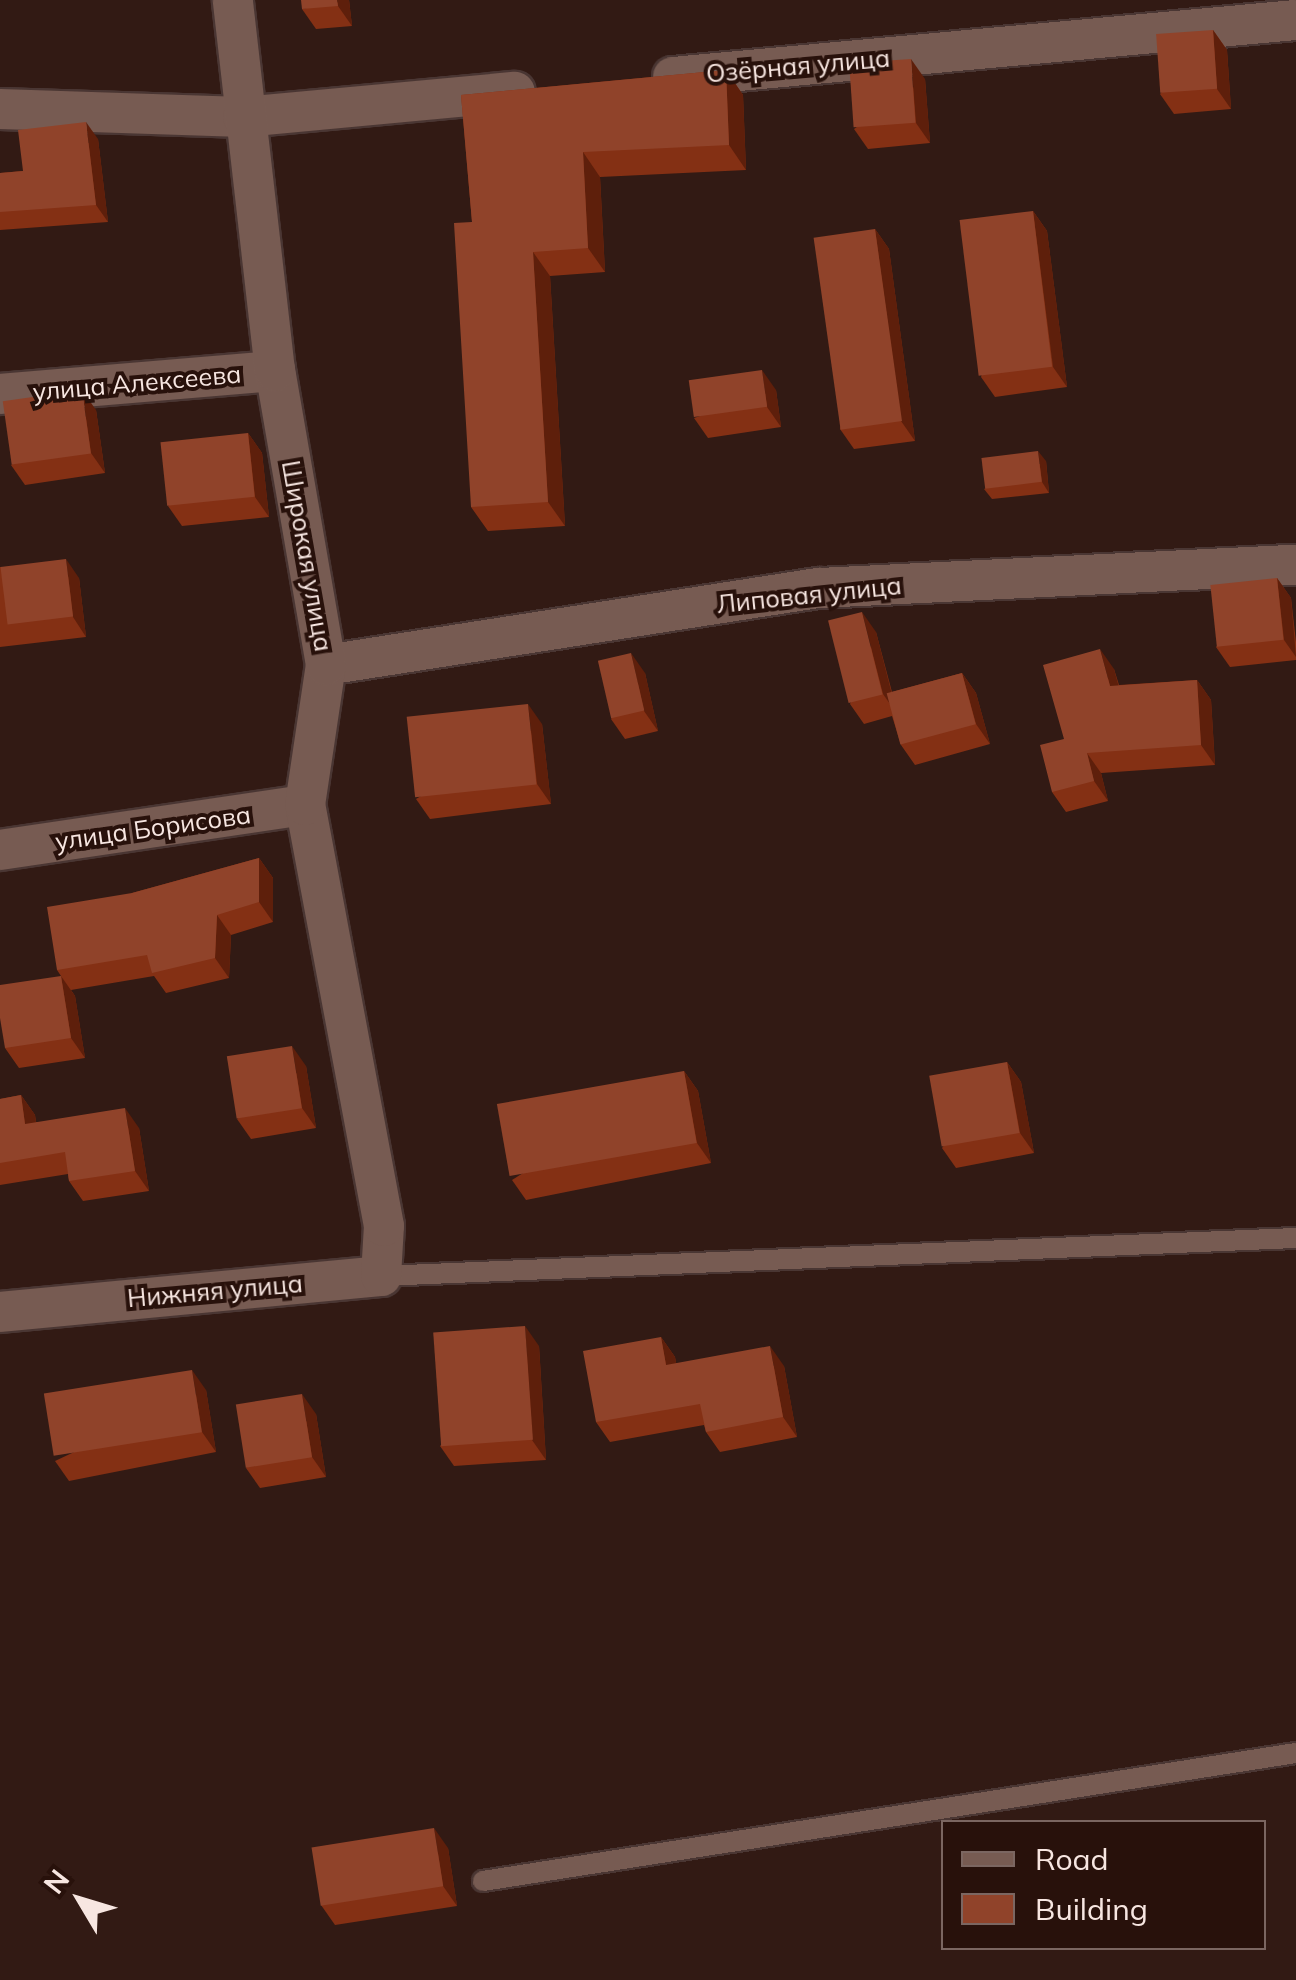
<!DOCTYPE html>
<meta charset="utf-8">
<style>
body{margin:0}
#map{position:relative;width:1296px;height:1980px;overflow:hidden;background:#321a14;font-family:Mulish,sans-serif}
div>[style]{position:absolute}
.roads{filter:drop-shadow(2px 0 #4a3633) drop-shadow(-2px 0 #4a3633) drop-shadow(0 2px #4a3633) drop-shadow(0 -2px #4a3633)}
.lane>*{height:20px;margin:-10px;padding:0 10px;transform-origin:10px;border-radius:10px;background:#775b52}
.street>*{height:40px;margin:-20px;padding:0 20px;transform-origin:20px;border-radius:20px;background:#775b52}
.wall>*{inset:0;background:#843014}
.shaded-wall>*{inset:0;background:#5e1f0b}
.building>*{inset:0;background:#90432a;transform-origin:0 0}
span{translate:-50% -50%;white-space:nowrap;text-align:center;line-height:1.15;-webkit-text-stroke:8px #28110b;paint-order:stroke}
.street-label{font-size:25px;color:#f7e6e1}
.legend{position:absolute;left:941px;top:1820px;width:325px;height:130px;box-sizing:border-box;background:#28110b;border:2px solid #7b6661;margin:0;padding:12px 18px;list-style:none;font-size:30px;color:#f7e6e1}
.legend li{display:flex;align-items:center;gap:20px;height:50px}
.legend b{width:50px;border:2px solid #7b6661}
.north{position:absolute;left:30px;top:1850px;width:100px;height:100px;-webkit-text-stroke:8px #28110b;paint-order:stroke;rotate:308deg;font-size:28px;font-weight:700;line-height:40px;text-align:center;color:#f7e6e1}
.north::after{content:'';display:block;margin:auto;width:35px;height:45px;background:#f7e6e1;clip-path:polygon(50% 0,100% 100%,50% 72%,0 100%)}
</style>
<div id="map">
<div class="roads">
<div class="lane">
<i style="left:381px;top:1276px;width:916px;rotate:-2.38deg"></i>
<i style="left:483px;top:1881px;width:823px;rotate:-8.95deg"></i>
</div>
<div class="street">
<i style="left:673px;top:77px;width:626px;rotate:-5.23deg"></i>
<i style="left:0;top:109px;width:243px;rotate:1.9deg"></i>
<i style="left:243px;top:117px;width:273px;rotate:-5.3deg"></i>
<i style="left:0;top:394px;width:276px;rotate:-4.8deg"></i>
<i style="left:326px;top:665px;width:499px;rotate:-8.9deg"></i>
<i style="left:819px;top:588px;width:478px;rotate:-2.8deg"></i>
<i style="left:0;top:850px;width:308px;rotate:-8.4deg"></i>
<i style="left:0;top:1312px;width:383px;rotate:-5.4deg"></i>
<i style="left:381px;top:1276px;width:50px;rotate:-86.6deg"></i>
<i style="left:384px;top:1226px;width:428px;rotate:-100.6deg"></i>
<i style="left:305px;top:805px;width:142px;rotate:-81.5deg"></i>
<i style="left:326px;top:665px;width:298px;rotate:-99.8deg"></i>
<i style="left:275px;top:371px;width:373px;rotate:-96.5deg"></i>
</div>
</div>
<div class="wall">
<i style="clip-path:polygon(349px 0,352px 26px,316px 29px,302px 9px)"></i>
<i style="clip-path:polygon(1213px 30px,1227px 50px,1231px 109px,1174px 114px,1160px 94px)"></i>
<i style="clip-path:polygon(726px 70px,743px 95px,746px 170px,600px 177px,605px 272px,550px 276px,565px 526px,488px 531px,471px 507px,472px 222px,461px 95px)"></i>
<i style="clip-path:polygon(925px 79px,930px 143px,868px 149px,854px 129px)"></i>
<i style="clip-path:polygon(98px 139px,108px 222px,0 230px,0 173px,23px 171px)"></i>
<i style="clip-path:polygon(1033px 211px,1047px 231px,1067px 387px,995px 397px,981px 377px)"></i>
<i style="clip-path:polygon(875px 229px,889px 249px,915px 441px,854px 449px,840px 429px)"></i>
<i style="clip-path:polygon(776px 390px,781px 427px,708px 438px,694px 418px)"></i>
<i style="clip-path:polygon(96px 410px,105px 473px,25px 485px,11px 465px)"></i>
<i style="clip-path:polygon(248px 433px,262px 453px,269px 517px,182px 526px,168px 506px)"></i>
<i style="clip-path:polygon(1046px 461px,1049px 493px,992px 499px,984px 489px)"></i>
<i style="clip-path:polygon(0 567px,79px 578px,86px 637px,0 647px)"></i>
<i style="clip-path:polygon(1277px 578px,1291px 598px,1296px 642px,1296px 660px,1230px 667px,1216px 647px)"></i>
<i style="clip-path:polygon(876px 632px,892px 692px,962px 673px,976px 693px,990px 744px,915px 765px,901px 745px,892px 716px,864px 724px,850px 704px)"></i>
<i style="clip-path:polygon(1114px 669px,1119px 685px,1197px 680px,1211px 700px,1215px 765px,1101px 773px,1108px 801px,1066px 812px,1052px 792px,1064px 739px)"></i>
<i style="clip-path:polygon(645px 673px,658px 731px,625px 739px,611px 719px)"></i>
<i style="clip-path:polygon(542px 724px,551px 804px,430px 819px,416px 799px)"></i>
<i style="clip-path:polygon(259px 858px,273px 878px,273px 922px,231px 935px,229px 978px,166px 993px,154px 976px,71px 990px,75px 996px,85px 1058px,19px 1068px,5px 1048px,61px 976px,57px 970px,132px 893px)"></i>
<i style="clip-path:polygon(1007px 1062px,1021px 1082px,1034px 1153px,956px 1168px,942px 1148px)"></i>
<i style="clip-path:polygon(306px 1066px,316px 1128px,251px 1139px,237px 1119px)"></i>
<i style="clip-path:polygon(684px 1071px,698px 1091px,711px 1163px,526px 1200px,512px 1180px)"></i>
<i style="clip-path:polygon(21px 1095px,35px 1115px,36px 1122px,139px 1128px,149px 1191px,83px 1201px,69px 1181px,68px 1174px,0 1185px,0 1099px)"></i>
<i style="clip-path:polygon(661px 1337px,675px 1357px,676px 1363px,784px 1366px,797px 1437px,720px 1452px,706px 1432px,704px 1425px,610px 1442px,596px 1422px)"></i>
<i style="clip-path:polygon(539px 1346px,546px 1460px,454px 1466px,440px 1446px)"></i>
<i style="clip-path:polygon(206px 1390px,216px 1452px,69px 1481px,55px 1461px)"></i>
<i style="clip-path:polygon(316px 1414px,326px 1477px,260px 1488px,246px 1468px)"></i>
<i style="clip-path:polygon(448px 1848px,457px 1906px,335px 1925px,321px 1905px)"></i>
</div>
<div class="shaded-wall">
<i style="clip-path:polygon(337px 0,349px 0,352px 26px,338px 6px)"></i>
<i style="clip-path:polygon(1213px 30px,1227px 50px,1231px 109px,1217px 89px)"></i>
<i style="clip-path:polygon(911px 59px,925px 79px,930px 143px,916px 123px)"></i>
<i style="clip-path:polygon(726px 70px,743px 95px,746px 170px,729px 145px)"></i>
<i style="clip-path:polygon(86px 122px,98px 139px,108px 222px,96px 205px)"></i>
<i style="clip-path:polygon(583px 152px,600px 177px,605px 272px,588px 248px)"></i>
<i style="clip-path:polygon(1033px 211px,1047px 231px,1067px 387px,1053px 367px)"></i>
<i style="clip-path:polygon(875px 229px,889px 249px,915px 441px,901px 421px)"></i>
<i style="clip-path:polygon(533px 252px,550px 276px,565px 526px,548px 502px)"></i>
<i style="clip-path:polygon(762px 370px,776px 390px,781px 427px,767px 407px)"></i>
<i style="clip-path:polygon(82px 390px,96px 410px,105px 473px,91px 453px)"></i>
<i style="clip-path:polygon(248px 433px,262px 453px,269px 517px,255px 497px)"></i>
<i style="clip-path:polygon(1038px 451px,1046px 461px,1049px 493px,1042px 482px)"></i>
<i style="clip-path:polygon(66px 559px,79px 578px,86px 637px,73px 617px)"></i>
<i style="clip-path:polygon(1277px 578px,1291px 598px,1296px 657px,1284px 640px)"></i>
<i style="clip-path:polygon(862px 612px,876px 632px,897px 714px,883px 694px)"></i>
<i style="clip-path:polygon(1100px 649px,1114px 669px,1124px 706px,1110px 686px)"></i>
<i style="clip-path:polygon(631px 653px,645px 673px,658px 731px,644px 711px)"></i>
<i style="clip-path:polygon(962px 673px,976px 693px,990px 744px,976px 724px)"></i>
<i style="clip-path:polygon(1197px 680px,1211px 700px,1215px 765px,1201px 745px)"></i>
<i style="clip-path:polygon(528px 704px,542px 724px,551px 804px,537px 784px)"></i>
<i style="clip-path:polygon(1087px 753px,1101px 773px,1108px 801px,1094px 781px)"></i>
<i style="clip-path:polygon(259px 858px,273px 878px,273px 922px,259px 902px)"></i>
<i style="clip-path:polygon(217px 915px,231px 935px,229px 978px,215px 958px)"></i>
<i style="clip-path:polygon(61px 976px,75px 996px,85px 1058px,71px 1038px)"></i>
<i style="clip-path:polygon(292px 1046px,306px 1066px,316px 1128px,302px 1108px)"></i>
<i style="clip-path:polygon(1007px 1062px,1021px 1082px,1034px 1153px,1020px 1133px)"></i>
<i style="clip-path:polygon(684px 1071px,698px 1091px,711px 1163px,697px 1143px)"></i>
<i style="clip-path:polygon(21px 1095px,35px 1115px,39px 1144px,25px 1124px)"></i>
<i style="clip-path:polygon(125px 1108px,139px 1128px,149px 1191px,135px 1171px)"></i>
<i style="clip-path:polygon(525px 1326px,539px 1346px,546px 1460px,532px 1440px)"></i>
<i style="clip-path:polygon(661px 1337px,675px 1357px,680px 1385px,666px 1365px)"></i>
<i style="clip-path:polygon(770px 1346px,784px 1366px,797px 1437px,783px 1417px)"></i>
<i style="clip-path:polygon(192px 1370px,206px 1390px,216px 1452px,202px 1432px)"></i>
<i style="clip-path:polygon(302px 1394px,316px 1414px,326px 1477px,312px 1457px)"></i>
<i style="clip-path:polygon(434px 1828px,448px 1848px,457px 1906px,443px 1886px)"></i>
</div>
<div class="building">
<i style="clip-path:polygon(301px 0,337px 0,338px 6px,302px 9px)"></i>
<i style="left:1213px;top:30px;width:59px;height:57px;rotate:86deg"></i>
<i style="left:911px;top:59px;width:64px;height:62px;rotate:86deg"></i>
<i style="clip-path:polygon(726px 70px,729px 145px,583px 152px,588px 248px,533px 252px,548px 502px,471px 507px,454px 223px,472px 222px,461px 95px)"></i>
<i style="clip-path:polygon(86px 122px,96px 205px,0 212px,0 173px,23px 171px,18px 130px)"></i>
<i style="left:1033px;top:211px;width:157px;height:74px;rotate:83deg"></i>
<i style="left:875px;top:229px;width:194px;height:62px;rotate:82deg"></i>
<i style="left:762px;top:370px;width:37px;height:74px;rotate:82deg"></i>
<i style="left:82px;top:390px;width:64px;height:80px;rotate:82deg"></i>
<i style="left:248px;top:433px;width:64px;height:88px;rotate:84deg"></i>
<i style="left:1038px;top:451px;width:31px;height:57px;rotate:83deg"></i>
<i style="left:66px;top:559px;width:58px;height:66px;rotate:83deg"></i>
<i style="left:1277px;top:578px;width:62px;height:67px;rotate:84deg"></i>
<i style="left:862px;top:612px;width:85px;height:35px;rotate:76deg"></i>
<i style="clip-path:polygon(1100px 649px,1110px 686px,1197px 680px,1201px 745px,1087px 753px,1094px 781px,1052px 792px,1040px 745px,1064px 739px,1043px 665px)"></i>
<i style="left:631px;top:653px;width:59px;height:34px;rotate:77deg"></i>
<i style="left:962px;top:673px;width:53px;height:78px;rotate:75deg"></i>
<i style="left:528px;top:704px;width:81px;height:122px;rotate:84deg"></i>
<i style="clip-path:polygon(259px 858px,259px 902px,217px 915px,215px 958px,152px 973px,147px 955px,57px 970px,47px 907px,132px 893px)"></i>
<i style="clip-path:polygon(61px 976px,71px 1038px,5px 1048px,0 1018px,0 985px)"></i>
<i style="left:292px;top:1046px;width:63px;height:66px;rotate:81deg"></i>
<i style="left:1007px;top:1062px;width:72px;height:79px;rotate:80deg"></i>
<i style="left:684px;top:1071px;width:73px;height:190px;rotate:80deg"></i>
<i style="clip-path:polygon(21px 1095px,25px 1124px,125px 1108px,135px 1171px,69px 1181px,65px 1152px,0 1163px,0 1099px)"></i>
<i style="left:525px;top:1326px;width:114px;height:92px;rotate:86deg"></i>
<i style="clip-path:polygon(661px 1337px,666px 1365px,770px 1346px,783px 1417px,706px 1432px,700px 1404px,596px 1422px,583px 1351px)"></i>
<i style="left:192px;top:1370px;width:63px;height:150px;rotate:81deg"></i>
<i style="left:302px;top:1394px;width:64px;height:67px;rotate:81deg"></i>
<i style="left:434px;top:1828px;width:59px;height:124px;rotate:81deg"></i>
</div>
<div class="street-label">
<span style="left:798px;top:66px;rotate:-5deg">Озёрная улица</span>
<span style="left:137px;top:383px;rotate:-5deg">улица Алексеева</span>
<span style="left:307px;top:556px;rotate:80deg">Широкая улица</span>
<span style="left:809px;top:595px;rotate:-6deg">Липовая улица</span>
<span style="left:153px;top:828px;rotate:-8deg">улица Борисова</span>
<span style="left:215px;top:1291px;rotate:-5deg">Нижняя улица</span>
</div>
<ul class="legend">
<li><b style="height:12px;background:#775b52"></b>Road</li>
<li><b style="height:28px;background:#90432a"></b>Building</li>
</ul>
<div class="north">N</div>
</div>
